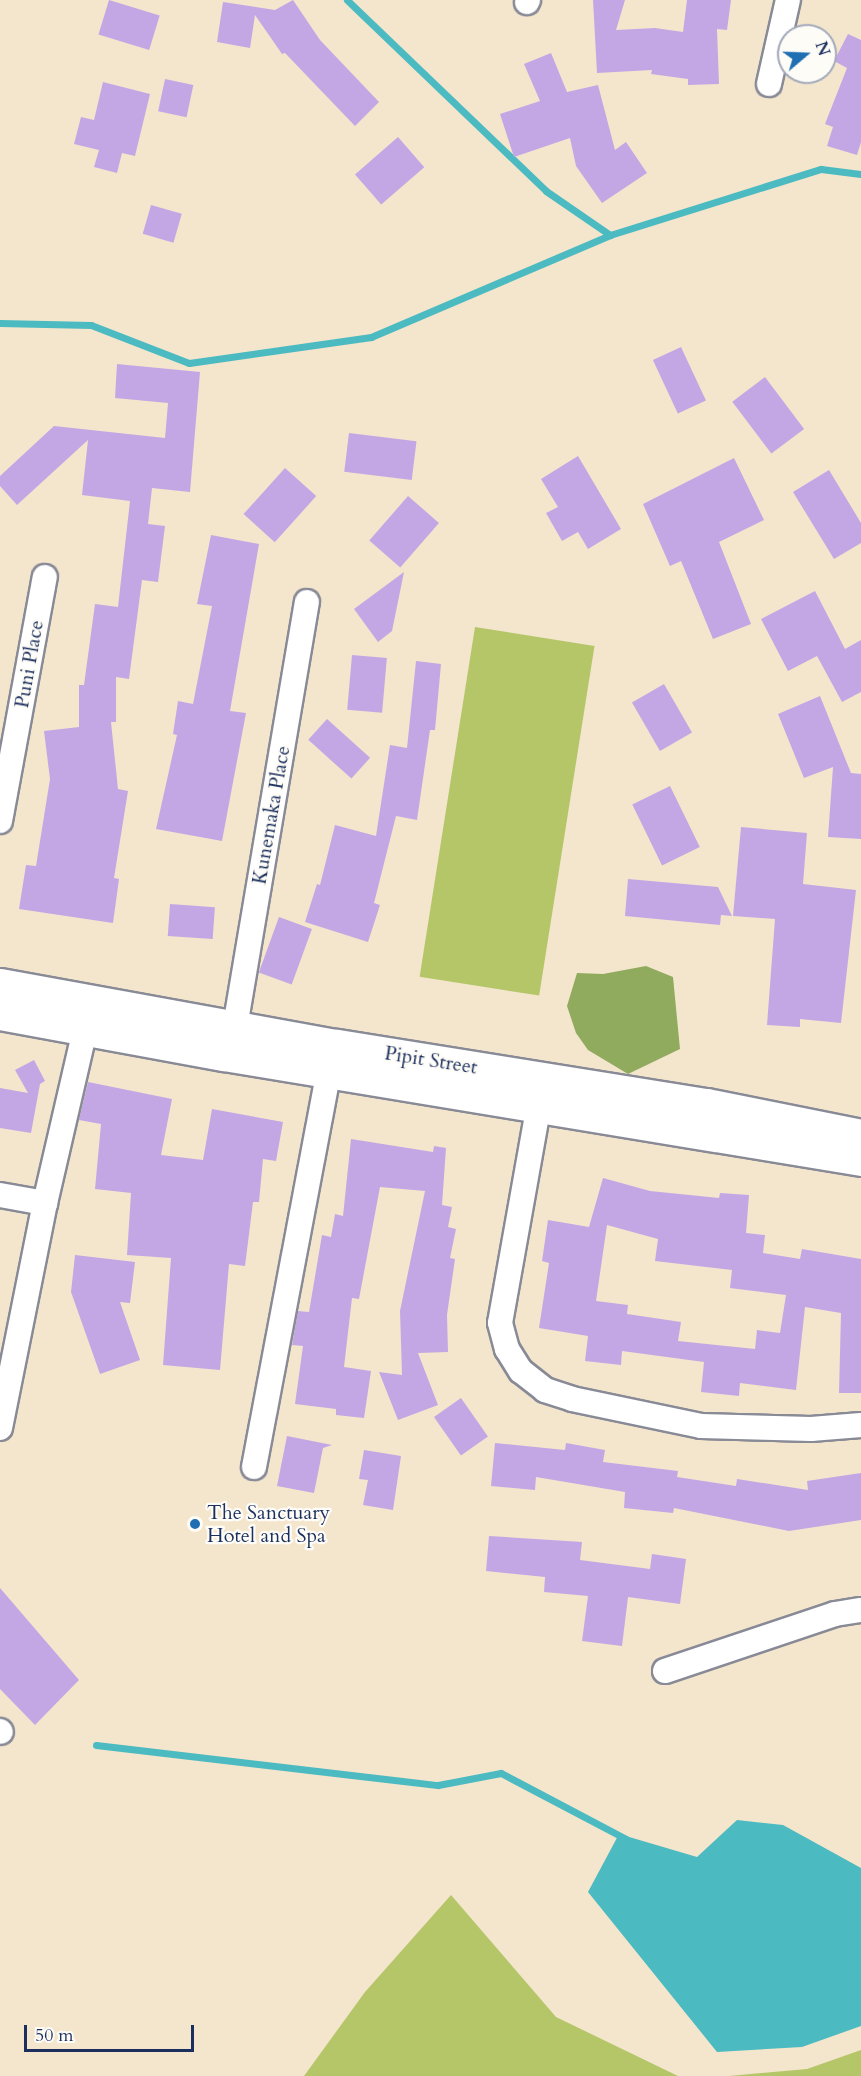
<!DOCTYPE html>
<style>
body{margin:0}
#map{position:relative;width:861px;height:2076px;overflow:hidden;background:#f4e5cd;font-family:Cardo,serif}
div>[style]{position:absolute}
.green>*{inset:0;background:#b5c669;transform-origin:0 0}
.forest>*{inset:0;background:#90ab5d}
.water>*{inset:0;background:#4bbac1}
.stream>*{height:7px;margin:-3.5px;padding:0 3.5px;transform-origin:3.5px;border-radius:3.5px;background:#4bbac1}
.building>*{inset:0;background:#c3a7e5;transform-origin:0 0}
.roads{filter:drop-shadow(2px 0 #888a96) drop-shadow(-2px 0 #888a96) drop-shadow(0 2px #888a96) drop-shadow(0 -2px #888a96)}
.street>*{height:24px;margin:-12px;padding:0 12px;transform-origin:12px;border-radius:12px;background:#fff}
.secondary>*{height:33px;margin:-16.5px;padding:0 16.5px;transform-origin:16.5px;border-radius:16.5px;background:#fff}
.dots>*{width:16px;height:16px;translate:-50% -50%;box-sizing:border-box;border:3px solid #fdfcf7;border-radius:50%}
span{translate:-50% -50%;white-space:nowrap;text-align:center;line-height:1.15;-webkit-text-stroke:4.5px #fdfcf7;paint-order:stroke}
.street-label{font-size:20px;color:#1b2f5e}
.poi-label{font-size:20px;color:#1b2f5e}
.left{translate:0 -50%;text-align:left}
.north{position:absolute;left:777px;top:24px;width:60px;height:60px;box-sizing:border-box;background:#fdfcf7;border:2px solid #a3aaba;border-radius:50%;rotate:71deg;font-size:16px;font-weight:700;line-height:24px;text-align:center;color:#1b2f5e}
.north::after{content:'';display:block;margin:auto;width:21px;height:27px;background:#1f6fb2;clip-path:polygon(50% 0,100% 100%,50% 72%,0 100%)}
.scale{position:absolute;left:24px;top:2025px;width:170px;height:27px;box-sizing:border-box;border:3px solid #1b2f5e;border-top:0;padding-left:8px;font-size:18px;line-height:21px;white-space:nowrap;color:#1b2f5e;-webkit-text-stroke:4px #fdfcf7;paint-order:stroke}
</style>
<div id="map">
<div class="green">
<i style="left:475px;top:627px;width:121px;height:354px;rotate:9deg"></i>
<i style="clip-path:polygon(451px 1895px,556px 2017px,678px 2076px,304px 2076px,365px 1992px)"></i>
<i style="clip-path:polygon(861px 2050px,861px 2076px,729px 2076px,807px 2069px)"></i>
</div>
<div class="forest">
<i style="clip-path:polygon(646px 966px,673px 977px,680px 1049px,628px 1074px,588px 1050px,576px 1033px,567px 1006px,577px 973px,603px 974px)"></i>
</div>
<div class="water">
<i style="clip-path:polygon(737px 1820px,783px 1825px,861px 1868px,861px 2026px,802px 2047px,717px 2052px,588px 1892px,619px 1834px,697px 1857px)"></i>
</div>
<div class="stream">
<i style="left:347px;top:0;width:276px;rotate:43.8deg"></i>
<i style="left:546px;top:191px;width:78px;rotate:34.5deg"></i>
<i style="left:0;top:323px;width:91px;rotate:1.3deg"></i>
<i style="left:91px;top:325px;width:105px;rotate:21.2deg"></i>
<i style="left:189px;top:363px;width:184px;rotate:-8.1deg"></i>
<i style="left:371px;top:337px;width:260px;rotate:-23.1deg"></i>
<i style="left:610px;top:235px;width:221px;rotate:-17.4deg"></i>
<i style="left:821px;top:169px;width:40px;rotate:7.1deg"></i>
<i style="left:96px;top:1745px;width:344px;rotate:6.7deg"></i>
<i style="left:438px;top:1785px;width:64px;rotate:-10.8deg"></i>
<i style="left:501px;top:1773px;width:141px;rotate:27.8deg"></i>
</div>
<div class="building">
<i style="left:109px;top:0;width:53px;height:36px;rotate:17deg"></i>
<i style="clip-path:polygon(293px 0,320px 40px,379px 102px,355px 126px,285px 53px,282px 54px,255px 15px,250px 48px,217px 42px,223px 2px,275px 10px)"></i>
<i style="clip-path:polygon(593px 0,625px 0,616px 30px,655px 28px,683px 32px,687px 0,731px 0,727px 30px,717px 29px,719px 84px,688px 85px,688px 79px,651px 74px,652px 70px,597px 73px)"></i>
<i style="clip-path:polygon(848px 34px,861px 40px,861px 142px,857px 155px,827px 146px,833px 127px,825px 124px,847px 68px,834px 61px)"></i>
<i style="clip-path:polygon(551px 53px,567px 92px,598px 85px,615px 150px,626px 142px,647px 173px,602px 203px,576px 166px,570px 138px,514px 157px,500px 114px,540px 101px,524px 64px)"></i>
<i style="left:165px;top:79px;width:29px;height:33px;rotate:12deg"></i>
<i style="clip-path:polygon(103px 82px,150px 94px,135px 156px,122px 153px,117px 173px,94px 167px,99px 150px,74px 144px,81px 117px,94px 120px)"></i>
<i style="left:398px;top:137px;width:40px;height:57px;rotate:49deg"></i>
<i style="left:151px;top:205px;width:32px;height:30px;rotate:16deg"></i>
<i style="left:681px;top:347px;width:59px;height:31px;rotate:65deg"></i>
<i style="clip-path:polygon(117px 364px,200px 372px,190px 492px,152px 488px,148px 524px,165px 526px,158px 582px,142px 580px,129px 679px,116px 677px,116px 722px,111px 722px,118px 789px,128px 791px,114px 878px,119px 879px,113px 923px,19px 909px,26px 865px,36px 866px,50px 779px,44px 731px,79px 727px,79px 685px,84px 685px,95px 604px,118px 607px,130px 501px,82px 495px,88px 440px,17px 505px,0 486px,0 476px,54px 426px,165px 438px,168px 403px,115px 398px)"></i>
<i style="left:765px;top:377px;width:65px;height:41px;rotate:53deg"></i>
<i style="left:349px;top:433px;width:68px;height:39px;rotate:7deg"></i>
<i style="clip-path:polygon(578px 456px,621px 529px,588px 549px,578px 532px,562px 541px,546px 513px,558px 507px,541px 479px)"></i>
<i style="clip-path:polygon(734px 458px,764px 520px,719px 542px,751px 624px,713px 639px,681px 561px,670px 566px,643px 504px)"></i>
<i style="left:285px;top:468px;width:42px;height:62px;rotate:42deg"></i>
<i style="clip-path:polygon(829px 470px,861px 523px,861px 543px,834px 559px,793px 492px)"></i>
<i style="left:408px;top:496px;width:41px;height:59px;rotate:41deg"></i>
<i style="clip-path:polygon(211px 535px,259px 544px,230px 711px,246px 713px,222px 841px,156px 829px,177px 735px,173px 734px,178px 701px,193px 704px,212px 606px,197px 604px)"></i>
<i style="clip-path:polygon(404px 572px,392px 631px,378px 642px,354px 609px)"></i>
<i style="clip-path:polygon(815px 591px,845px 649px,861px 640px,861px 692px,842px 702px,817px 656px,788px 671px,761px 619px)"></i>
<i style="left:352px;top:655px;width:35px;height:55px;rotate:5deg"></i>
<i style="clip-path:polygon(416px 661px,441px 664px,435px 730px,430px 730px,417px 820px,396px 816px,374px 903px,380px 905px,368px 942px,305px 922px,317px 884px,320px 885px,335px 825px,376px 836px,390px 745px,407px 748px)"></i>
<i style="left:664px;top:684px;width:56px;height:37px;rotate:60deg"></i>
<i style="clip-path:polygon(820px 696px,851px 773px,861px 774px,861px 839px,828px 837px,833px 767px,804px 778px,778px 714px)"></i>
<i style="left:327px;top:719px;width:58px;height:28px;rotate:42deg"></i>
<i style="left:670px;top:786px;width:68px;height:42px;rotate:64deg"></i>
<i style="clip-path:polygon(741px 827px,807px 833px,803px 884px,856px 890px,841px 1023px,800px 1019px,800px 1027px,767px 1025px,775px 919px,733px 916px)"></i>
<i style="clip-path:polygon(628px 879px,718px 887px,732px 916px,721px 915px,720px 925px,625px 916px)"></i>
<i style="left:170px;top:904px;width:45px;height:32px;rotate:4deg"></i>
<i style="left:279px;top:917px;width:35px;height:59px;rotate:20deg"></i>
<i style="clip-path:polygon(34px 1060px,45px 1081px,40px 1084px,31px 1133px,0 1128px,0 1088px,28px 1093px,15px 1070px)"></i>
<i style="clip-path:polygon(88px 1082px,172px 1099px,161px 1155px,203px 1160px,212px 1109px,283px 1122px,276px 1161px,263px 1159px,259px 1202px,253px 1202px,245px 1266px,229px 1264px,220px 1370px,163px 1365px,171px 1258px,127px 1255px,131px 1193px,95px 1189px,101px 1124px,79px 1120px)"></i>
<i style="clip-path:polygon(351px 1139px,433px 1152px,434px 1146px,446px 1148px,442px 1205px,452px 1207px,448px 1227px,456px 1229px,450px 1258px,455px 1259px,447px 1315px,448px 1352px,418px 1353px,438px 1405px,398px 1420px,379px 1372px,402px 1375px,400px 1311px,425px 1191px,380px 1187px,359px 1299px,352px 1298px,344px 1367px,371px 1371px,364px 1418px,336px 1415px,336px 1409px,295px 1404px,303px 1346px,292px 1345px,298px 1311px,309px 1312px,322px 1235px,331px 1237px,335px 1214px,343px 1216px)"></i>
<i style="clip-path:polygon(evenodd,603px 1178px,650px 1191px,719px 1198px,720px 1193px,749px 1195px,746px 1233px,765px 1235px,763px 1253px,800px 1259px,802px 1249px,861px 1259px,861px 1393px,839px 1393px,841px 1313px,805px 1307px,796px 1390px,740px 1383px,739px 1396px,701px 1392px,704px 1362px,622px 1351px,621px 1365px,585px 1361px,588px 1336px,539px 1328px,549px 1263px,542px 1261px,548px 1220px,589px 1227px,603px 1178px,607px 1225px,658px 1239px,655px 1261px,732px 1270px,730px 1288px,786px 1295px,780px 1333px,757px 1330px,755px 1349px,678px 1341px,681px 1322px,627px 1314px,628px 1305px,596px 1301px,607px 1225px)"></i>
<i style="clip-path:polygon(75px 1255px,135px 1262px,130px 1303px,120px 1302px,140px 1360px,100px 1374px,71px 1292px)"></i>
<i style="left:461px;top:1398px;width:47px;height:33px;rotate:55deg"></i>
<i style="clip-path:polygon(287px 1436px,332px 1445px,323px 1448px,314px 1493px,277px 1486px)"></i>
<i style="clip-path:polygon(495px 1443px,565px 1450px,566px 1443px,605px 1450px,603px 1462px,678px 1471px,677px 1477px,736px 1486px,737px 1479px,808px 1490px,807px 1481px,861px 1473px,861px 1520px,789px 1531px,674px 1508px,673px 1513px,624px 1508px,625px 1492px,536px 1477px,535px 1490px,491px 1486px)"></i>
<i style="clip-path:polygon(364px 1450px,401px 1456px,393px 1510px,363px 1505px,368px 1480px,359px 1479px)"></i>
<i style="clip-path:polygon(489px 1536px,582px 1542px,580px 1560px,650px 1569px,652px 1554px,686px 1559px,680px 1604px,628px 1597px,622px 1646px,582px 1641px,588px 1596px,544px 1592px,545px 1577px,486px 1571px)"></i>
<i style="clip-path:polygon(0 1588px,79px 1680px,35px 1725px,0 1689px)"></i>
</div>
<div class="roads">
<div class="street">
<i style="left:527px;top:2px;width:2px;rotate:-63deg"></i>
<i style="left:769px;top:84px;width:86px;rotate:-77.3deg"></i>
<i style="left:0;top:821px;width:248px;rotate:-79.6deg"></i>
<i style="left:235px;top:1027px;width:431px;rotate:-80.4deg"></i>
<i style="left:539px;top:1104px;width:222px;rotate:100.1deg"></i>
<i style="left:500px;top:1323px;width:27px;rotate:75deg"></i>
<i style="left:507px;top:1349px;width:26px;rotate:58deg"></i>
<i style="left:521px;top:1371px;width:31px;rotate:38deg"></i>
<i style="left:545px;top:1390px;width:28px;rotate:18deg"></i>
<i style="left:572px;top:1399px;width:132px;rotate:11.8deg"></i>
<i style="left:701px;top:1426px;width:110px;rotate:1.6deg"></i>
<i style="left:811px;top:1429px;width:50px;rotate:-4.6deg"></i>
<i style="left:0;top:1195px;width:46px;rotate:10.1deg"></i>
<i style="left:0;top:1428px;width:229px;rotate:-78.7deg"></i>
<i style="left:45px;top:1203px;width:178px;rotate:-77deg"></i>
<i style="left:254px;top:1467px;width:404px;rotate:-79.3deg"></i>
<i style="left:665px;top:1671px;width:179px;rotate:-18.5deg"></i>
<i style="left:835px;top:1614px;width:26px;rotate:-9deg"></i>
<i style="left:0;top:1731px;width:1px;rotate:45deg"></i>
</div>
<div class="secondary">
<i style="left:0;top:985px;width:342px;rotate:10.3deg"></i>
<i style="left:337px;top:1046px;width:374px;rotate:9.1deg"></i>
<i style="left:706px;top:1105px;width:158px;rotate:11.3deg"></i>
<i style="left:0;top:1013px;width:228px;rotate:10.4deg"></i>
<i style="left:224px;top:1054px;width:646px;rotate:9.36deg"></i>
</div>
</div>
<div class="dots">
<i style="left:195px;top:1524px;background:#1f6fb2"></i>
</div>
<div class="street-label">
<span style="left:29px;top:664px;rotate:-80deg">Puni Place</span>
<span style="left:271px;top:815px;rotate:-80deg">Kunemaka Place</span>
<span style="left:431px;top:1060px;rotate:9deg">Pipit Street</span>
</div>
<div class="poi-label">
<span class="left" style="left:207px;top:1524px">The Sanctuary<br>Hotel and Spa</span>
</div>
<div class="north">N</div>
<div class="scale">50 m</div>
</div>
